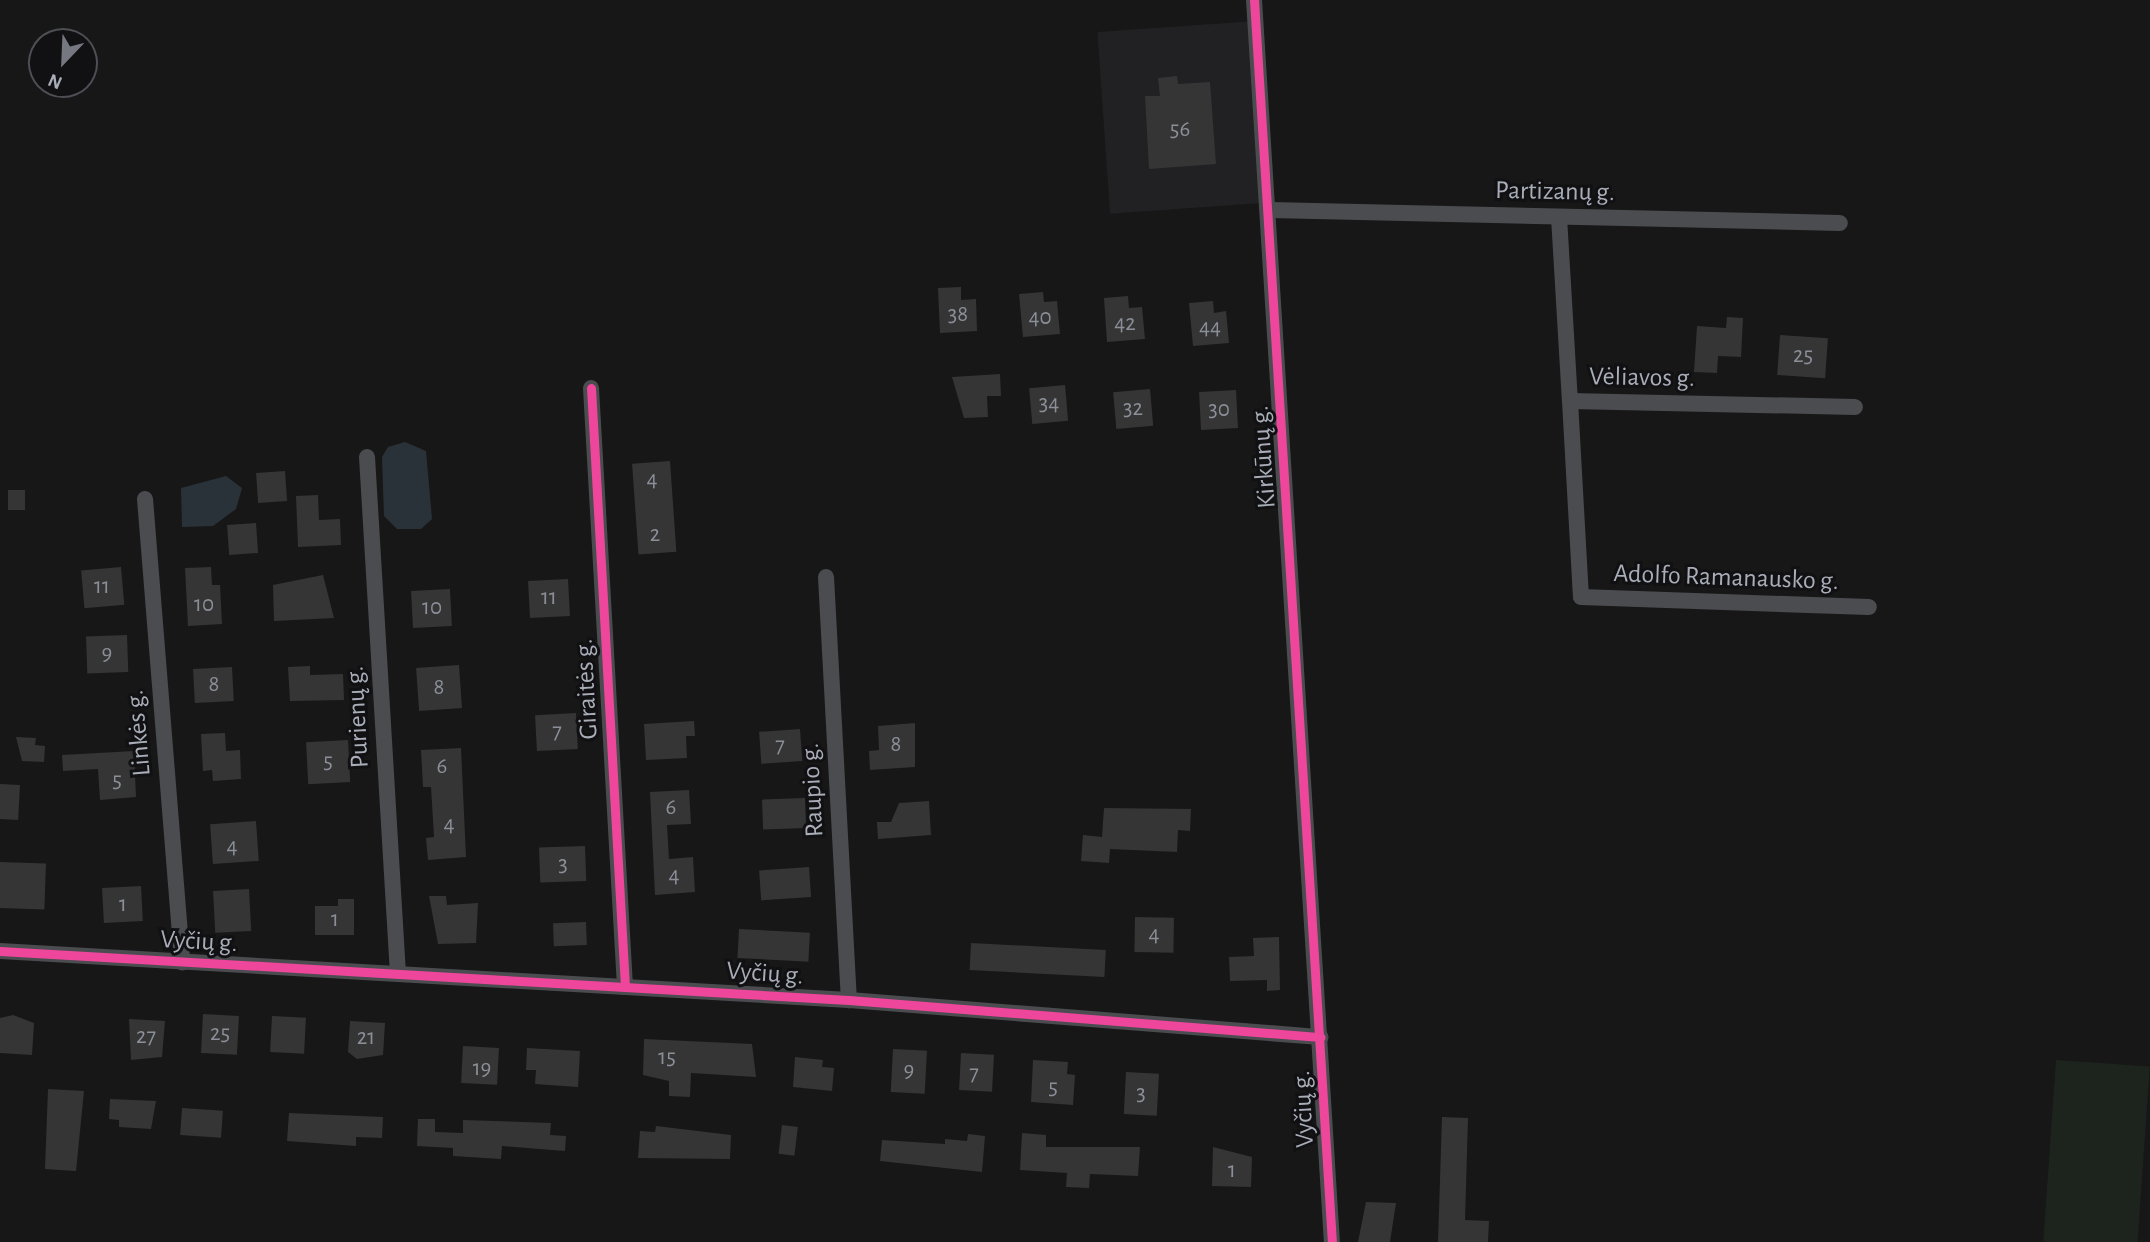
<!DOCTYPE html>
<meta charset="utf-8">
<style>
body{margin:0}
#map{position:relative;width:2150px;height:1242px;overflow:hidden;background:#171717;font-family:"Alegreya Sans",sans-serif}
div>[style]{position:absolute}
.built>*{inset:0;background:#212123;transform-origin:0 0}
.green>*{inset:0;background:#1d241e;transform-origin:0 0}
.water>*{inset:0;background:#2a3239}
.building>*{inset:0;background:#353536;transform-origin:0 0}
.minor>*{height:16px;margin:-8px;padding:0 8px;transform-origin:8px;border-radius:8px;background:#4b4c50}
.cycleway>*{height:9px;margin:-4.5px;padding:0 4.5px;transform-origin:4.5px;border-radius:4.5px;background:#ed469a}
span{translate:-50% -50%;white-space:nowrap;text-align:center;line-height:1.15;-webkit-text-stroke:6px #111113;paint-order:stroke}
.number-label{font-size:23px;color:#8b8f98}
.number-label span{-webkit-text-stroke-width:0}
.street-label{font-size:26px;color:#a8adb8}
.north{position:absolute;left:28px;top:28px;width:70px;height:70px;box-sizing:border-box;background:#111113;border:2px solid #4d4f55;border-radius:50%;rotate:203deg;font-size:19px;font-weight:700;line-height:28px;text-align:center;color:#a8adb8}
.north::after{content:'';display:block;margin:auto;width:24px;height:32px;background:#757880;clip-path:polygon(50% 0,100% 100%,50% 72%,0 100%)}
</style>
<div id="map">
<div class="built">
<i style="left:1256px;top:21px;width:182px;height:159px;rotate:86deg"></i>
</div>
<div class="green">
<i style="left:2056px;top:1060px;width:94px;height:182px;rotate:4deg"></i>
</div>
<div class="water">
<i style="clip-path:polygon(405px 442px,426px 451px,432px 519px,421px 529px,397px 529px,384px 516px,382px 457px,388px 447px)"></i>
<i style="clip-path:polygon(226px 476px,242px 488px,236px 509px,213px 526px,182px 527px,181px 488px)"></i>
</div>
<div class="building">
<i style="clip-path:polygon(1177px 76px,1178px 84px,1210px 82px,1216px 164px,1149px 169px,1145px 96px,1160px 96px,1158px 78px)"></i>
<i style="clip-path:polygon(961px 287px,961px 300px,976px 299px,977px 331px,940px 333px,938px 288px)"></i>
<i style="clip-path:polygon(1043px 292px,1044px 302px,1057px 301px,1060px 334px,1023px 337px,1019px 294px)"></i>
<i style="clip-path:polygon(1128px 296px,1129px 308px,1142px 307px,1145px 339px,1107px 342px,1104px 298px)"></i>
<i style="clip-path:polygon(1213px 301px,1214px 313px,1226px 311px,1229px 343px,1193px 346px,1189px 303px)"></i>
<i style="clip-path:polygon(1727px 317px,1743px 318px,1741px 357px,1718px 356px,1717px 373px,1694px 372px,1697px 326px,1726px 328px)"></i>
<i style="left:1780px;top:335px;width:48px;height:40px;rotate:4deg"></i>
<i style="clip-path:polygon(1000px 374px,1001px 396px,987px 396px,988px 417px,964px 418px,952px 377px)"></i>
<i style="left:1065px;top:385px;width:36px;height:36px;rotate:85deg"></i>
<i style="left:1150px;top:389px;width:37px;height:37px;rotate:85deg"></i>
<i style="left:1236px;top:390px;width:38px;height:37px;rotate:87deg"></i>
<i style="left:670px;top:461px;width:91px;height:38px;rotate:86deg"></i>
<i style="left:285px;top:471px;width:30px;height:29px;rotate:86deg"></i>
<i style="left:8px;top:490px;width:17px;height:20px"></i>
<i style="clip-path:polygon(318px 495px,319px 520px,340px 519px,341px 545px,298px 547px,296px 496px)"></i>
<i style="left:256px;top:523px;width:30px;height:29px;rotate:86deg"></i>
<i style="left:121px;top:567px;width:38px;height:40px;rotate:85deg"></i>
<i style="clip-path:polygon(211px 567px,212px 585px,220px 585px,222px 624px,188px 626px,185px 568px)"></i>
<i style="clip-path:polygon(323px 575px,334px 618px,274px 621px,273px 585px)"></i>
<i style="left:568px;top:579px;width:37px;height:40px;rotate:87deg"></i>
<i style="left:450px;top:589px;width:37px;height:39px;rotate:87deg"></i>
<i style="left:127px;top:635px;width:37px;height:41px;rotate:88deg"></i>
<i style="left:459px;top:665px;width:43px;height:43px;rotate:86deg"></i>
<i style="clip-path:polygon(310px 666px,310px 675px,343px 674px,344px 700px,290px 701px,288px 667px)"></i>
<i style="left:232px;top:667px;width:34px;height:39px;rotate:87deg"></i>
<i style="left:576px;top:713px;width:36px;height:41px;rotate:87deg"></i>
<i style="clip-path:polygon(694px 721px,695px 736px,686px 736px,687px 758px,646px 760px,644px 724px)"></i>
<i style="clip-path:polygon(915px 723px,915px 767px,870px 770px,869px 751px,879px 750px,878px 726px)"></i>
<i style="left:800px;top:729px;width:32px;height:41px;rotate:86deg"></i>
<i style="clip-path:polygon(225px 733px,226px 751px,240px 750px,241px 779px,213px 781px,212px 770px,203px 771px,201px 734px)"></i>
<i style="clip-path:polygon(16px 737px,36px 738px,35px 745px,45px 746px,44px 762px,22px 761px)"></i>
<i style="left:348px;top:740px;width:42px;height:42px;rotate:87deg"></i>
<i style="clip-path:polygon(461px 748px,466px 857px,428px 860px,426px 838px,434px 837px,431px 787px,423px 787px,421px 750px)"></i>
<i style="clip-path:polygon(134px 751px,136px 797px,100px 800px,98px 769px,63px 771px,62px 755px)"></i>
<i style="left:0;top:784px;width:20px;height:35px;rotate:3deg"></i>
<i style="clip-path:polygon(689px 790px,691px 824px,667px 825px,669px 859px,693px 857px,695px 892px,655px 895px,650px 792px)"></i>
<i style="left:805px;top:798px;width:30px;height:43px;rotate:88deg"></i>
<i style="clip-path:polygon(929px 801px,931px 835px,878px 839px,877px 822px,891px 822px,899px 803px)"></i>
<i style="clip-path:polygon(1104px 808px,1191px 809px,1190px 831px,1178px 830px,1177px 852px,1110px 849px,1109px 863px,1081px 861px,1083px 835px,1102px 837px)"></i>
<i style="left:256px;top:821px;width:40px;height:46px;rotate:86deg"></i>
<i style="left:585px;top:846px;width:35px;height:46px;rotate:88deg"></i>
<i style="left:0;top:862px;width:46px;height:46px;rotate:2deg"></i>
<i style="left:809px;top:867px;width:30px;height:50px;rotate:86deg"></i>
<i style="left:141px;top:886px;width:35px;height:39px;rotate:87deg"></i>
<i style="left:249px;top:889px;width:42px;height:36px;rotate:87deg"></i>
<i style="clip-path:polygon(429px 896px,446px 896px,447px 905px,478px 903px,476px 943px,438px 944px)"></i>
<i style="clip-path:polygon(338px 899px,354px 899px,354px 935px,315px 935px,315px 906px,338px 906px)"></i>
<i style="left:1135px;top:917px;width:39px;height:35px;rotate:1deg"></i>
<i style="left:586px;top:922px;width:23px;height:33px;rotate:88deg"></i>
<i style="left:739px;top:929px;width:71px;height:29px;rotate:3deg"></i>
<i style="clip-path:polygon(1279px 937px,1280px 990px,1267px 991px,1267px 980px,1230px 981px,1229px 957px,1254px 956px,1253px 938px)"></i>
<i style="left:971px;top:943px;width:135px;height:27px;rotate:3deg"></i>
<i style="left:203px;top:1014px;width:36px;height:39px;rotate:3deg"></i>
<i style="clip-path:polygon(13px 1015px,34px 1023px,32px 1055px,0 1053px,0 1018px)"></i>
<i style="left:272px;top:1016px;width:34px;height:36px;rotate:3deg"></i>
<i style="clip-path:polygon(129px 1019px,165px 1021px,162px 1057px,131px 1060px)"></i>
<i style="clip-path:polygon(350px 1021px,385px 1023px,383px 1055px,357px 1059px,348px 1052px)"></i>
<i style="clip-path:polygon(644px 1039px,752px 1044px,756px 1077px,691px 1073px,690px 1097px,669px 1096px,669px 1081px,643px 1075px)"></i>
<i style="left:463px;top:1046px;width:36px;height:37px;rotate:3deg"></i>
<i style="clip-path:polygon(527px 1048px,580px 1051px,578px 1087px,535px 1084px,536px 1070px,526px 1070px)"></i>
<i style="left:893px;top:1049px;width:34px;height:43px;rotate:3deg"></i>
<i style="left:961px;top:1053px;width:33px;height:37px;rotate:3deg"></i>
<i style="clip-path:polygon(795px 1057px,823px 1060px,822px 1067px,834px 1068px,832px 1091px,793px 1087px)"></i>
<i style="clip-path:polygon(1033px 1060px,1068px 1062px,1067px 1074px,1075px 1075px,1073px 1105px,1031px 1102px)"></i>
<i style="left:1126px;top:1072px;width:33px;height:42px;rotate:3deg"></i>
<i style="clip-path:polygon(48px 1089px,84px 1091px,76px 1171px,45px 1169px)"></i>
<i style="clip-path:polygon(110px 1099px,156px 1101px,151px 1129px,119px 1127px,119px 1120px,109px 1119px)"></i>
<i style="left:182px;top:1108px;width:41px;height:27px;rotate:4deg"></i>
<i style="clip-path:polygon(289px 1113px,383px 1117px,382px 1138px,356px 1137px,356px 1146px,287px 1141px)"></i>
<i style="clip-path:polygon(1442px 1117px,1468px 1118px,1465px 1220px,1489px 1221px,1488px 1242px,1438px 1242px)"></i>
<i style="clip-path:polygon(418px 1119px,435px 1119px,435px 1132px,463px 1133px,463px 1120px,551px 1123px,550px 1135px,566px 1136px,565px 1151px,502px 1146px,501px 1159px,453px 1156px,453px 1148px,417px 1146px)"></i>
<i style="left:782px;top:1125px;width:16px;height:29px;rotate:7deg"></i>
<i style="clip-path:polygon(656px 1126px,731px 1135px,730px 1159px,638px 1158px,640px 1131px,655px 1132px)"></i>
<i style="clip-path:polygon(1022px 1133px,1046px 1135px,1046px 1147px,1140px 1147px,1138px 1176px,1090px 1174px,1089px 1188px,1066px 1187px,1067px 1173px,1020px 1170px)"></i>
<i style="clip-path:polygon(968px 1134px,985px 1136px,982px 1172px,880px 1161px,882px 1140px,945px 1144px,945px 1139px,967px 1141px)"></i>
<i style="clip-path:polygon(1213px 1147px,1252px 1157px,1251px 1187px,1212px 1186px)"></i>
<i style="clip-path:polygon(1366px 1202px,1396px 1203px,1390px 1242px,1358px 1242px)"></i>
</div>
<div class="minor">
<i style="left:1254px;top:0;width:1244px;rotate:86.41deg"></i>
<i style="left:1269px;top:210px;width:571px;rotate:1.3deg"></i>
<i style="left:1559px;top:217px;width:184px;rotate:86.6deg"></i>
<i style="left:1570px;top:401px;width:285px;rotate:1.2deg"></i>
<i style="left:591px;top:388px;width:600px;rotate:86.75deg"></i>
<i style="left:1570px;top:401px;width:196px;rotate:86.8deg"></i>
<i style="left:1581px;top:597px;width:288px;rotate:2deg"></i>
<i style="left:367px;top:457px;width:518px;rotate:86.57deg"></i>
<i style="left:145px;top:499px;width:465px;rotate:85.4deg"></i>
<i style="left:826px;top:577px;width:424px;rotate:86.9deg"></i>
<i style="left:0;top:951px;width:850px;rotate:3.3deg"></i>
<i style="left:849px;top:1000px;width:473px;rotate:4.5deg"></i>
</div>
<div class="cycleway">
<i style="left:1254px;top:0;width:1244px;rotate:86.41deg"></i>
<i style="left:591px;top:388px;width:600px;rotate:86.75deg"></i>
<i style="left:0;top:951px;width:850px;rotate:3.3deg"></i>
<i style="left:849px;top:1000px;width:473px;rotate:4.5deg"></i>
</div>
<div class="number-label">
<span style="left:1180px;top:130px">56</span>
<span style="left:958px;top:315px">38</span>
<span style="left:1040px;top:318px">40</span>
<span style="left:1125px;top:324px">42</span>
<span style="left:1210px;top:328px">44</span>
<span style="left:1803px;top:356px">25</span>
<span style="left:1049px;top:404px">34</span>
<span style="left:1133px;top:409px">32</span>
<span style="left:1219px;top:410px">30</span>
<span style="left:652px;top:480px">4</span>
<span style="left:655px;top:535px">2</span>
<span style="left:102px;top:587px">11</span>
<span style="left:549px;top:598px">11</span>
<span style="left:204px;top:605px">10</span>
<span style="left:432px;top:608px">10</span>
<span style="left:107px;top:654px">9</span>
<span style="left:214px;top:685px">8</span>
<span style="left:439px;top:688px">8</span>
<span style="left:557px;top:732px">7</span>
<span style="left:896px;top:745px">8</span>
<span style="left:780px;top:746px">7</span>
<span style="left:328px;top:762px">5</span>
<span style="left:442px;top:767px">6</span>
<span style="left:117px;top:781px">5</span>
<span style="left:671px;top:808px">6</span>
<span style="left:449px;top:825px">4</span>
<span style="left:232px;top:847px">4</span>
<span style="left:563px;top:865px">3</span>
<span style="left:674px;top:876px">4</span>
<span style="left:123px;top:905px">1</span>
<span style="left:335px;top:920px">1</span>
<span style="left:1154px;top:935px">4</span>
<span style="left:220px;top:1034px">25</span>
<span style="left:146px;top:1037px">27</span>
<span style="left:366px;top:1038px">21</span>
<span style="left:667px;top:1058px">15</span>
<span style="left:482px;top:1069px">19</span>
<span style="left:909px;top:1071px">9</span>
<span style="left:974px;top:1074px">7</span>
<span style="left:1053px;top:1088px">5</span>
<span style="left:1141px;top:1094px">3</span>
<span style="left:1232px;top:1171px">1</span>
</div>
<div class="street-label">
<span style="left:1555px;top:192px;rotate:1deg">Partizanų g.</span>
<span style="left:1642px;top:378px;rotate:1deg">Vėliavos g.</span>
<span style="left:1264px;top:457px;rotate:-94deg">Kirkūnų g.</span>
<span style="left:1726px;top:578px;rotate:2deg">Adolfo Ramanausko g.</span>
<span style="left:587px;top:689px;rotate:-93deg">Giraitės g.</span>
<span style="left:358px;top:717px;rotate:-93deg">Purienų g.</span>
<span style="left:139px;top:733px;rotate:-95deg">Linkės g.</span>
<span style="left:813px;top:790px;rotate:-93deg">Raupio g.</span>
<span style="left:199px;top:942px;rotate:3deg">Vyčių g.</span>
<span style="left:765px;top:974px;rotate:4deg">Vyčių g.</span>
<span style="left:1304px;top:1109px;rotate:-93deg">Vyčių g.</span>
</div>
<div class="north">N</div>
</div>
